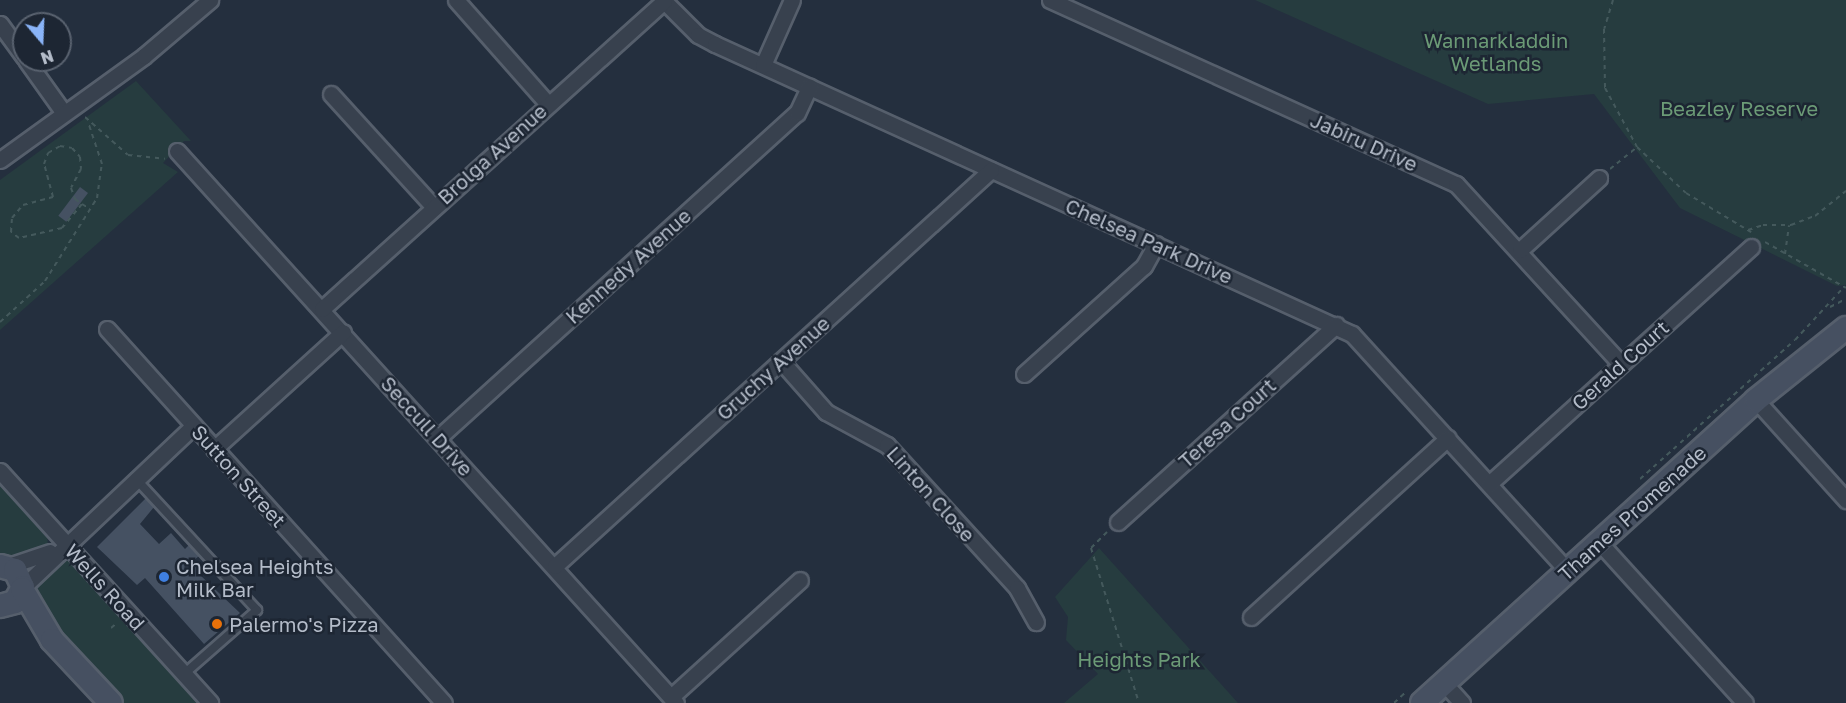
<!DOCTYPE html>
<style>
body{margin:0}
#map{position:relative;width:1846px;height:703px;overflow:hidden;background:#242f3e;font-family:"Golos Text",sans-serif}
div>[style]{position:absolute}
.green>*{inset:0;background:#263c3f}
.building>*{inset:0;background:#455162;transform-origin:0 0}
.path>*{height:2px;margin-top:-1px;transform-origin:0;background:repeating-linear-gradient(90deg,#44595c 0 4.5px,transparent 0 9px)}
.roads{filter:drop-shadow(2px 0 #565f6c) drop-shadow(-2px 0 #565f6c) drop-shadow(0 2px #565f6c) drop-shadow(0 -2px #565f6c)}
.service>*{height:8px;margin:-4px;padding:0 4px;transform-origin:4px;border-radius:4px;background:#38414e}
.minor>*{height:15px;margin:-7.5px;padding:0 7.5px;transform-origin:7.5px;border-radius:7.5px;background:#38414e}
.secondary>*{height:22px;margin:-11px;padding:0 11px;transform-origin:11px;border-radius:11px;background:#465061}
.dots>*{width:16px;height:16px;translate:-50% -50%;box-sizing:border-box;border:3px solid #1d2633;border-radius:50%}
span{translate:-50% -50%;white-space:nowrap;text-align:center;line-height:1.15;-webkit-text-stroke:5px #1d2633;paint-order:stroke}
.park-label{font-size:20px;color:#6b9a76}
.street-label{font-size:20px;color:#b4bcc9}
.poi-label{font-size:20px;color:#b4bcc9}
.left{translate:0 -50%;text-align:left}
.north{position:absolute;left:12px;top:12px;width:60px;height:60px;box-sizing:border-box;background:#1d2633;border:2px solid #59626f;border-radius:50%;rotate:161deg;font-size:16px;font-weight:700;line-height:24px;text-align:center;color:#b4bcc9}
.north::after{content:'';display:block;margin:auto;width:21px;height:27px;background:#8ab4f8;clip-path:polygon(50% 0,100% 100%,50% 72%,0 100%)}
</style>
<div id="map">
<div class="green">
<i style="clip-path:polygon(1255px 0,1846px 0,1846px 285px,1837px 286px,1680px 208px,1594px 94px,1488px 104px)"></i>
<i style="clip-path:polygon(136px 81px,191px 141px,184px 141px,163px 163px,178px 172px,0 330px,0 180px)"></i>
<i style="clip-path:polygon(0 484px,47px 535px,48px 546px,19px 560px,0 556px)"></i>
<i style="clip-path:polygon(1099px 548px,1238px 703px,1064px 703px,1098px 674px,1066px 640px,1068px 617px,1055px 597px)"></i>
<i style="clip-path:polygon(60px 561px,68px 561px,199px 703px,124px 703px,51px 625px,31px 592px,33px 581px)"></i>
</div>
<div class="building">
<i style="left:80px;top:187px;width:10px;height:36px;rotate:37deg"></i>
<i style="clip-path:polygon(146px 498px,154px 507px,140px 524px,159px 544px,171px 533px,185px 549px,189px 545px,199px 556px,193px 561px,202px 571px,199px 574px,240px 613px,204px 644px,145px 578px,137px 585px,97px 547px)"></i>
</div>
<div class="path">
<i style="left:1613px;top:0;width:30px;rotate:107deg"></i>
<i style="left:1604px;top:29px;width:59px;rotate:89deg"></i>
<i style="left:1605px;top:88px;width:67px;rotate:61.5deg"></i>
<i style="left:1637px;top:147px;width:67px;rotate:43.2deg"></i>
<i style="left:1686px;top:193px;width:76px;rotate:31deg"></i>
<i style="left:85px;top:117px;width:57px;rotate:41.5deg"></i>
<i style="left:128px;top:155px;width:37px;rotate:6deg"></i>
<i style="left:1610px;top:169px;width:33px;rotate:-39deg"></i>
<i style="left:82px;top:204px;width:31px;rotate:130deg"></i>
<i style="left:62px;top:228px;width:44px;rotate:166.9deg"></i>
<i style="left:19px;top:238px;width:10px;rotate:-143deg"></i>
<i style="left:11px;top:232px;width:14px;rotate:-86deg"></i>
<i style="left:12px;top:218px;width:17px;rotate:-50deg"></i>
<i style="left:23px;top:205px;width:31px;rotate:-15deg"></i>
<i style="left:53px;top:197px;width:34px;rotate:-105deg"></i>
<i style="left:44px;top:164px;width:12px;rotate:-70deg"></i>
<i style="left:48px;top:153px;width:14px;rotate:-30deg"></i>
<i style="left:60px;top:146px;width:12px;rotate:9deg"></i>
<i style="left:72px;top:148px;width:12px;rotate:48deg"></i>
<i style="left:80px;top:157px;width:12px;rotate:85deg"></i>
<i style="left:81px;top:169px;width:21px;rotate:118deg"></i>
<i style="left:71px;top:188px;width:12px;rotate:70deg"></i>
<i style="left:75px;top:199px;width:9px;rotate:36deg"></i>
<i style="left:82px;top:204px;width:9px;rotate:32deg"></i>
<i style="left:1748px;top:230px;width:16px;rotate:-18deg"></i>
<i style="left:1763px;top:225px;width:28px"></i>
<i style="left:1791px;top:225px;width:26px;rotate:-21deg"></i>
<i style="left:1815px;top:216px;width:40px;rotate:-39deg"></i>
<i style="left:1765px;top:242px;width:93px;rotate:29.6deg"></i>
<i style="left:1785px;top:254px;width:29px;rotate:-82deg"></i>
<i style="left:1830px;top:307px;width:18px;rotate:-27deg"></i>
<i style="left:0;top:322px;width:61px;rotate:-42.3deg"></i>
<i style="left:45px;top:281px;width:98px;rotate:-57.9deg"></i>
<i style="left:97px;top:198px;width:34px;rotate:-82deg"></i>
<i style="left:102px;top:164px;width:44px;rotate:-108.4deg"></i>
<i style="left:1640px;top:479px;width:208px;rotate:-41.9deg"></i>
<i style="left:1795px;top:340px;width:71px;rotate:-47.3deg"></i>
<i style="left:1107px;top:532px;width:23px;rotate:135deg"></i>
<i style="left:1091px;top:548px;width:162px;rotate:72.8deg"></i>
<i style="left:111px;top:628px;width:8px;rotate:-40deg"></i>
<i style="left:1394px;top:703px;width:18px;rotate:-43deg"></i>
</div>
<div class="roads">
<div class="service">
<i style="left:135px;top:478px;width:180px;rotate:47.3deg"></i>
<i style="left:257px;top:610px;width:97px;rotate:138.8deg"></i>
</div>
<div class="minor">
<i style="left:456px;top:0;width:139px;rotate:48.5deg"></i>
<i style="left:663px;top:0;width:49px;rotate:45deg"></i>
<i style="left:698px;top:35px;width:19px;rotate:28deg"></i>
<i style="left:715px;top:44px;width:700px;rotate:24.48deg"></i>
<i style="left:1352px;top:334px;width:321px;rotate:47.7deg"></i>
<i style="left:1050px;top:0;width:446px;rotate:24.4deg"></i>
<i style="left:1456px;top:184px;width:244px;rotate:47.5deg"></i>
<i style="left:0;top:24px;width:41px;rotate:54deg"></i>
<i style="left:26px;top:60px;width:65px;rotate:54.4deg"></i>
<i style="left:763px;top:65px;width:71px;rotate:-66deg"></i>
<i style="left:331px;top:94px;width:153px;rotate:47.7deg"></i>
<i style="left:177px;top:151px;width:744px;rotate:47.89deg"></i>
<i style="left:0;top:160px;width:178px;rotate:-35.8deg"></i>
<i style="left:144px;top:56px;width:87px;rotate:-40.3deg"></i>
<i style="left:1520px;top:250px;width:107px;rotate:-42.3deg"></i>
<i style="left:322px;top:309px;width:460px;rotate:-42deg"></i>
<i style="left:107px;top:329px;width:503px;rotate:47.98deg"></i>
<i style="left:781px;top:361px;width:68px;rotate:48.6deg"></i>
<i style="left:826px;top:412px;width:69px;rotate:28.4deg"></i>
<i style="left:887px;top:445px;width:193px;rotate:47.7deg"></i>
<i style="left:1017px;top:588px;width:39px;rotate:61deg"></i>
<i style="left:1024px;top:374px;width:161px;rotate:-42deg"></i>
<i style="left:1144px;top:266px;width:25px;rotate:-61deg"></i>
<i style="left:1756px;top:400px;width:135px;rotate:48deg"></i>
<i style="left:438px;top:438px;width:484px;rotate:-42.2deg"></i>
<i style="left:797px;top:113px;width:29px;rotate:-65deg"></i>
<i style="left:214px;top:449px;width:174px;rotate:-42.2deg"></i>
<i style="left:0;top:471px;width:313px;rotate:47.8deg"></i>
<i style="left:1490px;top:483px;width:352px;rotate:-42.1deg"></i>
<i style="left:1118px;top:522px;width:294px;rotate:-42.1deg"></i>
<i style="left:1599px;top:542px;width:217px;rotate:47.8deg"></i>
<i style="left:8px;top:566px;width:44px;rotate:-18.4deg"></i>
<i style="left:555px;top:566px;width:589px;rotate:-42.25deg"></i>
<i style="left:23px;top:587px;width:234px;rotate:-43.4deg"></i>
<i style="left:1251px;top:617px;width:266px;rotate:-42.3deg"></i>
<i style="left:1444px;top:683px;width:27px;rotate:48deg"></i>
<i style="left:671px;top:697px;width:174px;rotate:-42.2deg"></i>
</div>
<div class="secondary">
<i style="left:0;top:566px;width:16px;rotate:15deg"></i>
<i style="left:15px;top:570px;width:19px;rotate:65deg"></i>
<i style="left:23px;top:587px;width:17px;rotate:118deg"></i>
<i style="left:15px;top:602px;width:16px;rotate:165deg"></i>
<i style="left:22px;top:589px;width:59px;rotate:59.5deg"></i>
<i style="left:52px;top:640px;width:86px;rotate:46.9deg"></i>
<i style="left:1422px;top:703px;width:451px;rotate:-42.2deg"></i>
<i style="left:1756px;top:400px;width:115px;rotate:-38.7deg"></i>
</div>
</div>
<div class="dots">
<i style="left:164px;top:577px;background:#3f7fe0"></i>
<i style="left:217px;top:624px;background:#e8710a"></i>
</div>
<div class="park-label">
<span style="left:1496px;top:52px">Wannarkladdin<br>Wetlands</span>
<span style="left:1739px;top:108px">Beazley Reserve</span>
<span style="left:1139px;top:659px">Heights Park</span>
</div>
<div class="street-label">
<span style="left:1364px;top:142px;rotate:24deg">Jabiru Drive</span>
<span style="left:492px;top:154px;rotate:-42deg">Brolga Avenue</span>
<span style="left:1149px;top:241px;rotate:24deg">Chelsea Park Drive</span>
<span style="left:628px;top:266px;rotate:-42deg">Kennedy Avenue</span>
<span style="left:1620px;top:365px;rotate:-42deg">Gerald Court</span>
<span style="left:773px;top:368px;rotate:-42deg">Gruchy Avenue</span>
<span style="left:1227px;top:423px;rotate:-42deg">Teresa Court</span>
<span style="left:427px;top:426px;rotate:48deg">Seccull Drive</span>
<span style="left:239px;top:476px;rotate:48deg">Sutton Street</span>
<span style="left:931px;top:494px;rotate:48deg">Linton Close</span>
<span style="left:1632px;top:513px;rotate:-42deg">Thames Promenade</span>
<span style="left:105px;top:587px;rotate:48deg">Wells Road</span>
</div>
<div class="poi-label">
<span class="left" style="left:176px;top:578px">Chelsea Heights<br>Milk Bar</span>
<span class="left" style="left:229px;top:624px">Palermo's Pizza</span>
</div>
<div class="north">N</div>
</div>
